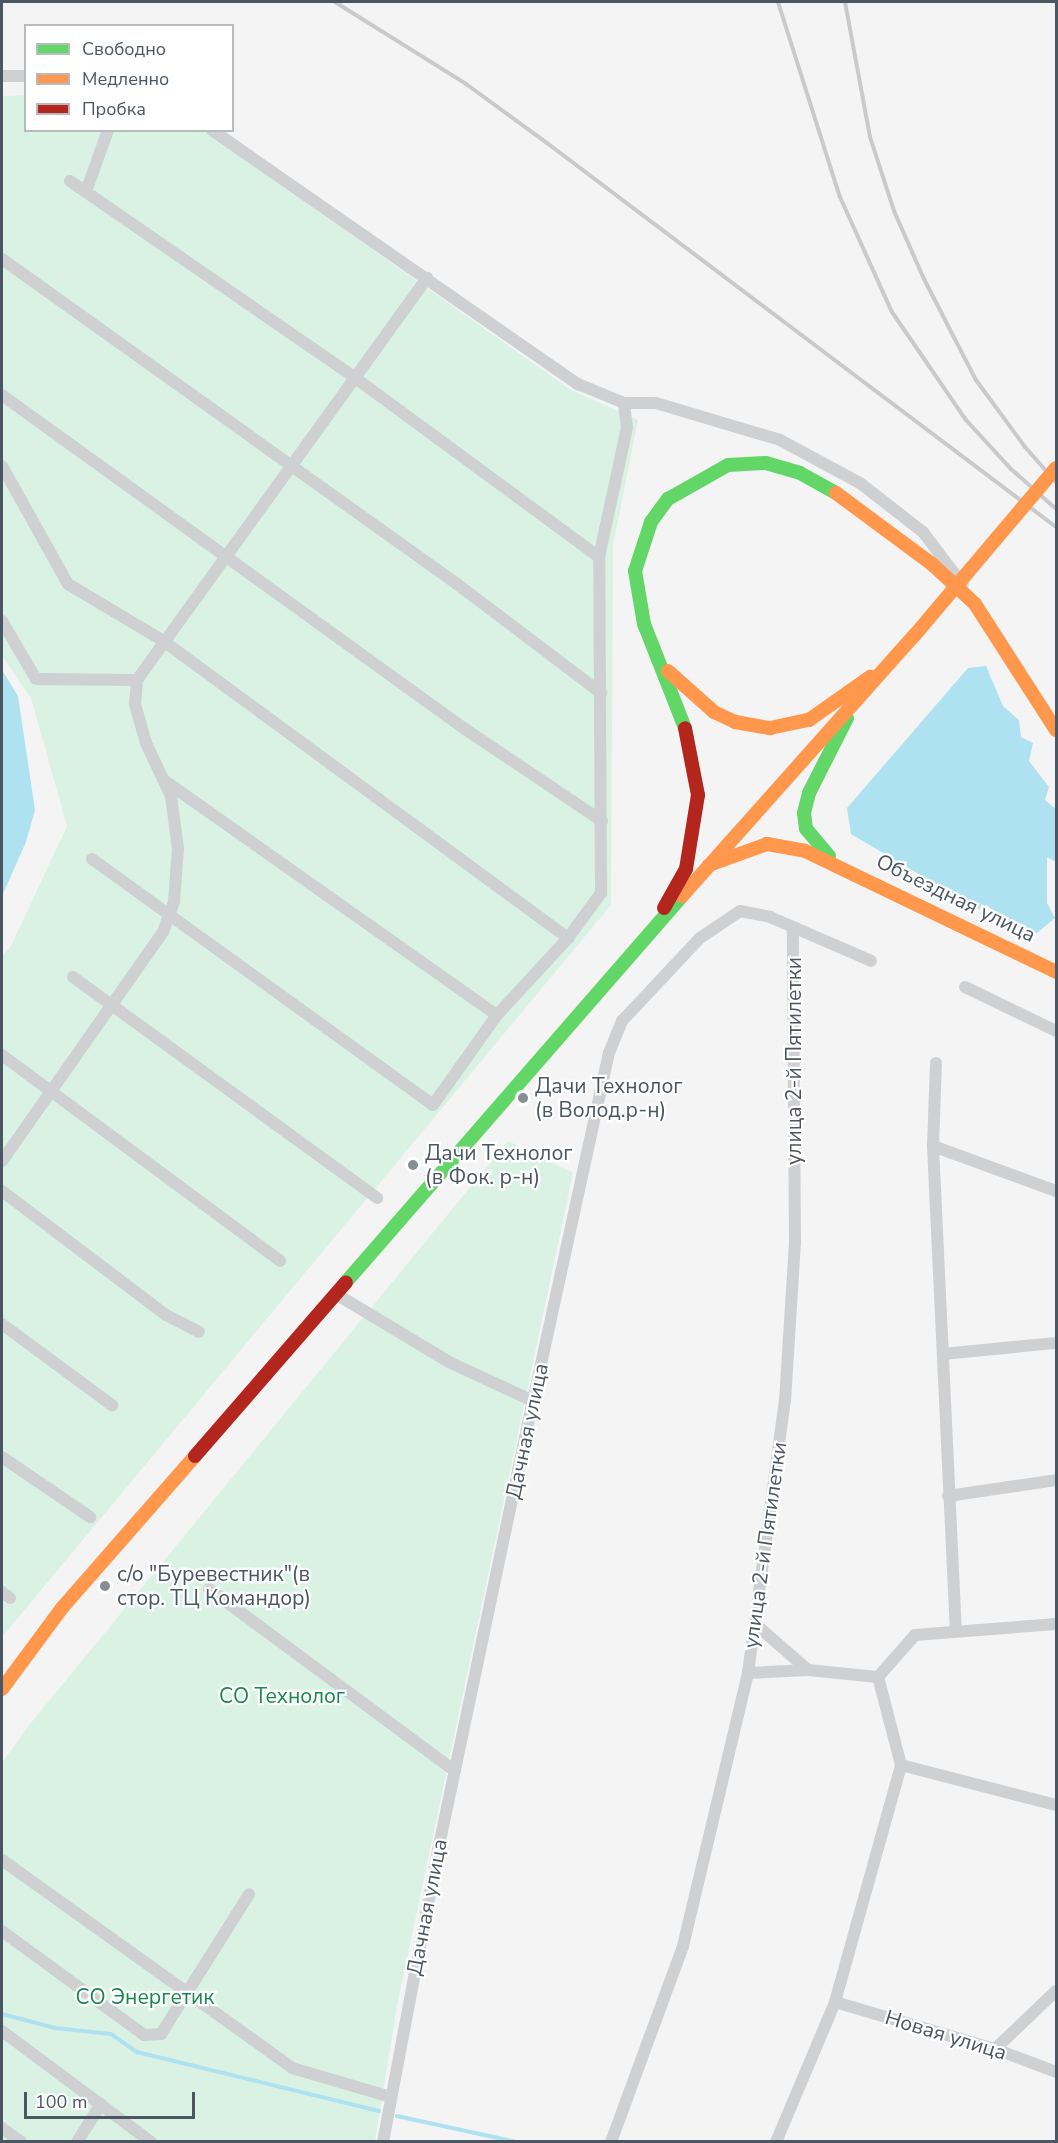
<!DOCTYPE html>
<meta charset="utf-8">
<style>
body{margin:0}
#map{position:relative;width:1058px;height:2143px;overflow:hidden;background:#f4f4f4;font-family:"Nunito Sans",sans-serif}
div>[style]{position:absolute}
.green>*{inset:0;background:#d9f2e3}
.water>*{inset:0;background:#aee2f0}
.stream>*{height:4px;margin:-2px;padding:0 2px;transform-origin:2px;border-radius:2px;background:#aee2f0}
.street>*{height:12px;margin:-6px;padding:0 6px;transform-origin:6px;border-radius:6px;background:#ced0d2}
.fast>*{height:14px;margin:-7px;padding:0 7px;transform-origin:7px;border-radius:7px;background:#63d668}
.slow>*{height:14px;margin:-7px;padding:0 7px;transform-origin:7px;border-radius:7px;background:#ff974d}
.jam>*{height:14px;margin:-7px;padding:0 7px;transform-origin:7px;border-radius:7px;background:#b3261e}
.rail>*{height:4px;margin:-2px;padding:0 2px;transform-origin:2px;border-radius:2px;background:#c9cacc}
.slow-bridge>*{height:14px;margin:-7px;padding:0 7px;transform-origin:7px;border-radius:7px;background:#ff974d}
.dots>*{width:16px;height:16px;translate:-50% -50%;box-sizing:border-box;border:3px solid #fff;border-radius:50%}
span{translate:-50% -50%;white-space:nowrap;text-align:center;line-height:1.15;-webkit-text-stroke:4.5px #fff;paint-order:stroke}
.street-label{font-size:21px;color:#4a5661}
.poi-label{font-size:21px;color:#4a5661}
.left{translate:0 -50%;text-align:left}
.park-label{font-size:21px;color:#17864f}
.frame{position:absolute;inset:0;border:3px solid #4a5661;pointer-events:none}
.legend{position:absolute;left:24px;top:24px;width:210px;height:108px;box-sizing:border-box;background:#fff;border:2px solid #b7bbc0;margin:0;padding:8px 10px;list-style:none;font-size:18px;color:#4a5661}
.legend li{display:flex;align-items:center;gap:12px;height:30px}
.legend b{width:30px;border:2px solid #b7bbc0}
.scale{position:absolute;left:24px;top:2092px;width:171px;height:27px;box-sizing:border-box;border:3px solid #4a5661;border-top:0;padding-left:8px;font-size:18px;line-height:21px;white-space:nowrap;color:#4a5661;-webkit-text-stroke:4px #fff;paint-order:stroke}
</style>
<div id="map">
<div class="green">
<i style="clip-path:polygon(25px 95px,26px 130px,205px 131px,571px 390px,638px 420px,613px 546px,611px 905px,2px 1637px,2px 956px,11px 946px,67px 826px,31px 698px,2px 656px,2px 96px)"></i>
<i style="clip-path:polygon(508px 1141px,573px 1173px,397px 2006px,375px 2141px,2px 2142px,2px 1763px,26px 1729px)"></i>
</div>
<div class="water">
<i style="clip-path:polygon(986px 666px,1003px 706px,1019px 720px,1021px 737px,1033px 743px,1029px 761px,1049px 787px,1045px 800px,1056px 809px,1056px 862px,1047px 857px,1047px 903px,1055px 918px,1037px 933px,1006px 924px,987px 905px,978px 909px,851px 834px,847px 808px,968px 668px)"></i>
<i style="clip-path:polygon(2px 670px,18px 696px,35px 810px,26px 842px,2px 896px)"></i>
</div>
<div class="stream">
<i style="left:2px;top:2014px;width:55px;rotate:14.8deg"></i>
<i style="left:55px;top:2028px;width:56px;rotate:6.1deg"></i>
<i style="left:111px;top:2034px;width:32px;rotate:35deg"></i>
<i style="left:137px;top:2052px;width:249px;rotate:13.7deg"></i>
<i style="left:397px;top:2116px;width:122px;rotate:12.3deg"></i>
</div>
<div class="street">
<i style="left:2px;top:76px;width:24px"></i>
<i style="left:212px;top:130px;width:446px;rotate:34.8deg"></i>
<i style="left:578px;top:384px;width:50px;rotate:22.4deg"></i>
<i style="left:624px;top:403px;width:32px"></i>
<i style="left:656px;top:403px;width:129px;rotate:16.6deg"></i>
<i style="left:780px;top:440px;width:91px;rotate:28.3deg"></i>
<i style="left:860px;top:483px;width:80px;rotate:37.9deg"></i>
<i style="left:923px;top:532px;width:66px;rotate:53deg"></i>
<i style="left:70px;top:181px;width:345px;rotate:34.6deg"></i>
<i style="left:354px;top:377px;width:304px;rotate:36.3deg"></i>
<i style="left:87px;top:189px;width:63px;rotate:-70.4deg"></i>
<i style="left:2px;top:259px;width:559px;rotate:35.54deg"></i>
<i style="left:457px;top:584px;width:181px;rotate:37.1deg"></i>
<i style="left:2px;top:395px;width:571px;rotate:35.81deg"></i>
<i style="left:465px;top:729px;width:165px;rotate:33.9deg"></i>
<i style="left:2px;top:466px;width:135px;rotate:60.8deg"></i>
<i style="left:68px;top:584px;width:109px;rotate:30.8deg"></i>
<i style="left:162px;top:640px;width:504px;rotate:36.28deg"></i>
<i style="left:2px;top:621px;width:67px;rotate:59.6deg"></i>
<i style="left:36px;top:679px;width:101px;rotate:0.6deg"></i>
<i style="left:165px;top:781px;width:406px;rotate:35.2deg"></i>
<i style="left:92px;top:859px;width:420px;rotate:35.8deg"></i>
<i style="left:433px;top:1105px;width:110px;rotate:-54.6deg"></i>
<i style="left:497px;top:1015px;width:105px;rotate:-47.3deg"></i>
<i style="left:568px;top:938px;width:56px;rotate:-53.7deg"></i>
<i style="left:601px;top:893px;width:336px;rotate:-90.3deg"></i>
<i style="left:599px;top:557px;width:132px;rotate:-77.8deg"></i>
<i style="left:627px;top:428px;width:25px;rotate:-97deg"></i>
<i style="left:73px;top:977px;width:376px;rotate:36deg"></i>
<i style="left:965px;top:987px;width:101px;rotate:25.8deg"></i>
<i style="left:2px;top:1055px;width:346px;rotate:36.5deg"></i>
<i style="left:936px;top:1063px;width:83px;rotate:92.1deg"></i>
<i style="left:933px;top:1146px;width:486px;rotate:87.3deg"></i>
<i style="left:933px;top:1146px;width:131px;rotate:20.1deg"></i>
<i style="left:2px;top:1161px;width:280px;rotate:-54.9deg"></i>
<i style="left:163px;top:932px;width:33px;rotate:-70deg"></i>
<i style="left:174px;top:901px;width:52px;rotate:-85.6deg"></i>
<i style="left:178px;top:849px;width:53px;rotate:-97.5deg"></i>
<i style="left:171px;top:796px;width:59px;rotate:-115.3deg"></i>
<i style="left:146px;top:743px;width:41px;rotate:-105.8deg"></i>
<i style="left:135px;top:704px;width:24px;rotate:-85deg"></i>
<i style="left:137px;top:680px;width:496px;rotate:-54.2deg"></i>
<i style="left:2px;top:1191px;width:206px;rotate:37.1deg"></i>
<i style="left:166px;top:1315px;width:37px;rotate:27deg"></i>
<i style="left:336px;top:1294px;width:132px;rotate:31deg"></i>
<i style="left:449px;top:1362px;width:93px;rotate:24.9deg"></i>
<i style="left:2px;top:1324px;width:137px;rotate:36.4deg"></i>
<i style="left:943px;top:1354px;width:114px;rotate:-5.6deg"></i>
<i style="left:2px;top:1457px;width:107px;rotate:34.3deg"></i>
<i style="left:948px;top:1496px;width:109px;rotate:-8.4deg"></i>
<i style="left:209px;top:1589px;width:306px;rotate:36.5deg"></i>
<i style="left:2px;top:1592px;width:10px;rotate:37deg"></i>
<i style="left:754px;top:1623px;width:72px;rotate:41deg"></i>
<i style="left:748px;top:1673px;width:60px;rotate:-2.9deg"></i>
<i style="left:808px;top:1670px;width:70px;rotate:5.7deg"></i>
<i style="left:901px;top:1765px;width:160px;rotate:14.5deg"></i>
<i style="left:2px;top:1860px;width:357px;rotate:35.6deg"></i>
<i style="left:292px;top:2068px;width:103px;rotate:16.3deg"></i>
<i style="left:2px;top:1931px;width:176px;rotate:36.2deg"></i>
<i style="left:144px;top:2035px;width:17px;rotate:-3deg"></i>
<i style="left:161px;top:2034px;width:165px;rotate:-57.8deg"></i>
<i style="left:835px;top:2002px;width:167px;rotate:16.4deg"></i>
<i style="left:995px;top:2049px;width:65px;rotate:20.7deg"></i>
<i style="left:2px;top:2031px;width:186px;rotate:36.7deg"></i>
<i style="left:995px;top:2049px;width:84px;rotate:-43.6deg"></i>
<i style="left:2px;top:2128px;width:24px;rotate:36deg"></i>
<i style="left:77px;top:2142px;width:45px;rotate:-57.7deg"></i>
<i style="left:383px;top:2142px;width:306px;rotate:-79.3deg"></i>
<i style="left:440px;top:1841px;width:450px;rotate:-78.1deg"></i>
<i style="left:533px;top:1401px;width:356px;rotate:-77.7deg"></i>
<i style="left:609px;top:1053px;width:35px;rotate:-68deg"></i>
<i style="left:622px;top:1021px;width:114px;rotate:-46.8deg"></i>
<i style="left:700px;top:938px;width:48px;rotate:-34deg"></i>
<i style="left:740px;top:911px;width:31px;rotate:11deg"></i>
<i style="left:770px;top:917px;width:110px;rotate:23.5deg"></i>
<i style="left:611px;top:2142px;width:209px;rotate:-69.8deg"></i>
<i style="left:683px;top:1946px;width:281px;rotate:-76.6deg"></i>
<i style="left:748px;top:1673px;width:275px;rotate:-82.3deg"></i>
<i style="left:785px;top:1401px;width:158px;rotate:-86.4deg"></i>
<i style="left:795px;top:1243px;width:314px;rotate:-90.4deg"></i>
<i style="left:776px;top:2142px;width:152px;rotate:-67.1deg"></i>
<i style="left:835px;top:2002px;width:246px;rotate:-74.4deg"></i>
<i style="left:901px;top:1765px;width:91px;rotate:-104.6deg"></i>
<i style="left:878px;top:1677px;width:56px;rotate:-48.6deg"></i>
<i style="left:915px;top:1635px;width:141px;rotate:-4.5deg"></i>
</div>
<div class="fast">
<i style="left:685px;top:728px;width:112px;rotate:-111.5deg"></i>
<i style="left:644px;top:624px;width:54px;rotate:-99.6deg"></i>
<i style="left:635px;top:571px;width:52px;rotate:-71.9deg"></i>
<i style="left:651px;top:522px;width:29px;rotate:-54deg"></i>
<i style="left:668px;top:499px;width:69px;rotate:-29.5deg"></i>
<i style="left:728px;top:465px;width:38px;rotate:-3deg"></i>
<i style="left:766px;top:463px;width:35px;rotate:16deg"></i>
<i style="left:800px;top:473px;width:41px;rotate:29.1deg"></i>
<i style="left:829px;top:856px;width:35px;rotate:-130deg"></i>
<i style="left:806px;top:829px;width:16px;rotate:-97deg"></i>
<i style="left:804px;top:813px;width:21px;rotate:-76deg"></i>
<i style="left:809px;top:793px;width:84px;rotate:-63.1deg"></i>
<i style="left:346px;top:1282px;width:512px;rotate:-48.96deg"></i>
</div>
<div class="slow">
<i style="left:836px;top:493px;width:119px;rotate:36.5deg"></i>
<i style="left:932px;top:564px;width:59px;rotate:42.9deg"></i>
<i style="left:975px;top:604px;width:150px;rotate:57.3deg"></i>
<i style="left:668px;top:671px;width:62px;rotate:41.7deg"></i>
<i style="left:714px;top:712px;width:23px;rotate:25deg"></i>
<i style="left:735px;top:722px;width:36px;rotate:10deg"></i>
<i style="left:770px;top:728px;width:40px;rotate:-12deg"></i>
<i style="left:809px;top:720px;width:75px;rotate:-35.2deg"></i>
<i style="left:709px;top:865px;width:62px;rotate:-19.9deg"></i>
<i style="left:767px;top:844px;width:39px;rotate:10deg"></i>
<i style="left:805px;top:851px;width:279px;rotate:25.7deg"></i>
<i style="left:682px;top:896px;width:348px;rotate:-48.3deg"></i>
<i style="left:2px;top:1689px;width:101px;rotate:-53.5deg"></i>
<i style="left:62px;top:1608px;width:202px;rotate:-48.8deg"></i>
</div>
<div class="jam">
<i style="left:664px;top:908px;width:45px;rotate:-60.6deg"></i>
<i style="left:686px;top:869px;width:75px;rotate:-80.8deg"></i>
<i style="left:698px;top:795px;width:68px;rotate:-101deg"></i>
<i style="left:195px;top:1456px;width:230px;rotate:-49deg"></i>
</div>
<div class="rail">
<i style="left:335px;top:2px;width:155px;rotate:32deg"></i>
<i style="left:466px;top:84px;width:100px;rotate:36.1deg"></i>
<i style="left:547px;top:143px;width:638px;rotate:37.03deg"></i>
<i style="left:778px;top:2px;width:205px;rotate:72.4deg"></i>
<i style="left:840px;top:197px;width:126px;rotate:65.7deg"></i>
<i style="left:892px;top:312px;width:131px;rotate:55.6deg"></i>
<i style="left:966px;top:420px;width:67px;rotate:47.4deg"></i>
<i style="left:1011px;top:469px;width:60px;rotate:41.6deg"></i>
<i style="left:845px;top:2px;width:137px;rotate:79.5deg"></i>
<i style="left:870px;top:137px;width:78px;rotate:72deg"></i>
<i style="left:894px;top:211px;width:74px;rotate:66.2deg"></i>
<i style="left:924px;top:279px;width:114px;rotate:62.8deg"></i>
<i style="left:976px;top:380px;width:83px;rotate:53.8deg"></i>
<i style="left:1025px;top:447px;width:47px;rotate:48.5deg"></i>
</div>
<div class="slow-bridge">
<i style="left:914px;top:636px;width:220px;rotate:-49.8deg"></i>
</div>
<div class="dots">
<i style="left:523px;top:1098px;background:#868d94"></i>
<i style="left:413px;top:1165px;background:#868d94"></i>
<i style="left:105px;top:1586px;background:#868d94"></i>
</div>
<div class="street-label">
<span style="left:956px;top:898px;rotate:26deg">Объездная улица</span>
<span style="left:794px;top:1061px;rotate:-90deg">улица 2-й Пятилетки</span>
<span style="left:527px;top:1431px;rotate:-78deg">Дачная улица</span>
<span style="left:765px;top:1545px;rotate:-82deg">улица 2-й Пятилетки</span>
<span style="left:427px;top:1907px;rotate:-79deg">Дачная улица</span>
<span style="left:946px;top:2035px;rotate:17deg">Новая улица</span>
</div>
<div class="poi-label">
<span class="left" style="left:535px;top:1098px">Дачи Технолог<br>(в Волод.р-н)</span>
<span class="left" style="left:425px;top:1165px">Дачи Технолог<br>(в Фок. р-н)</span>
<span class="left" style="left:117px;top:1586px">с/о "Буревестник"(в<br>стор. ТЦ Командор)</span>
</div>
<div class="park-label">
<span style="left:282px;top:1696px">СО Технолог</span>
<span style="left:145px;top:1997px">СО Энергетик</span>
</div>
<div class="frame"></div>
<ul class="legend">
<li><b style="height:8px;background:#63d668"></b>Свободно</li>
<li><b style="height:8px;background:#ff974d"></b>Медленно</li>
<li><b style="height:8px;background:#b3261e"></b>Пробка</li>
</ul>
<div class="scale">100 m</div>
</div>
